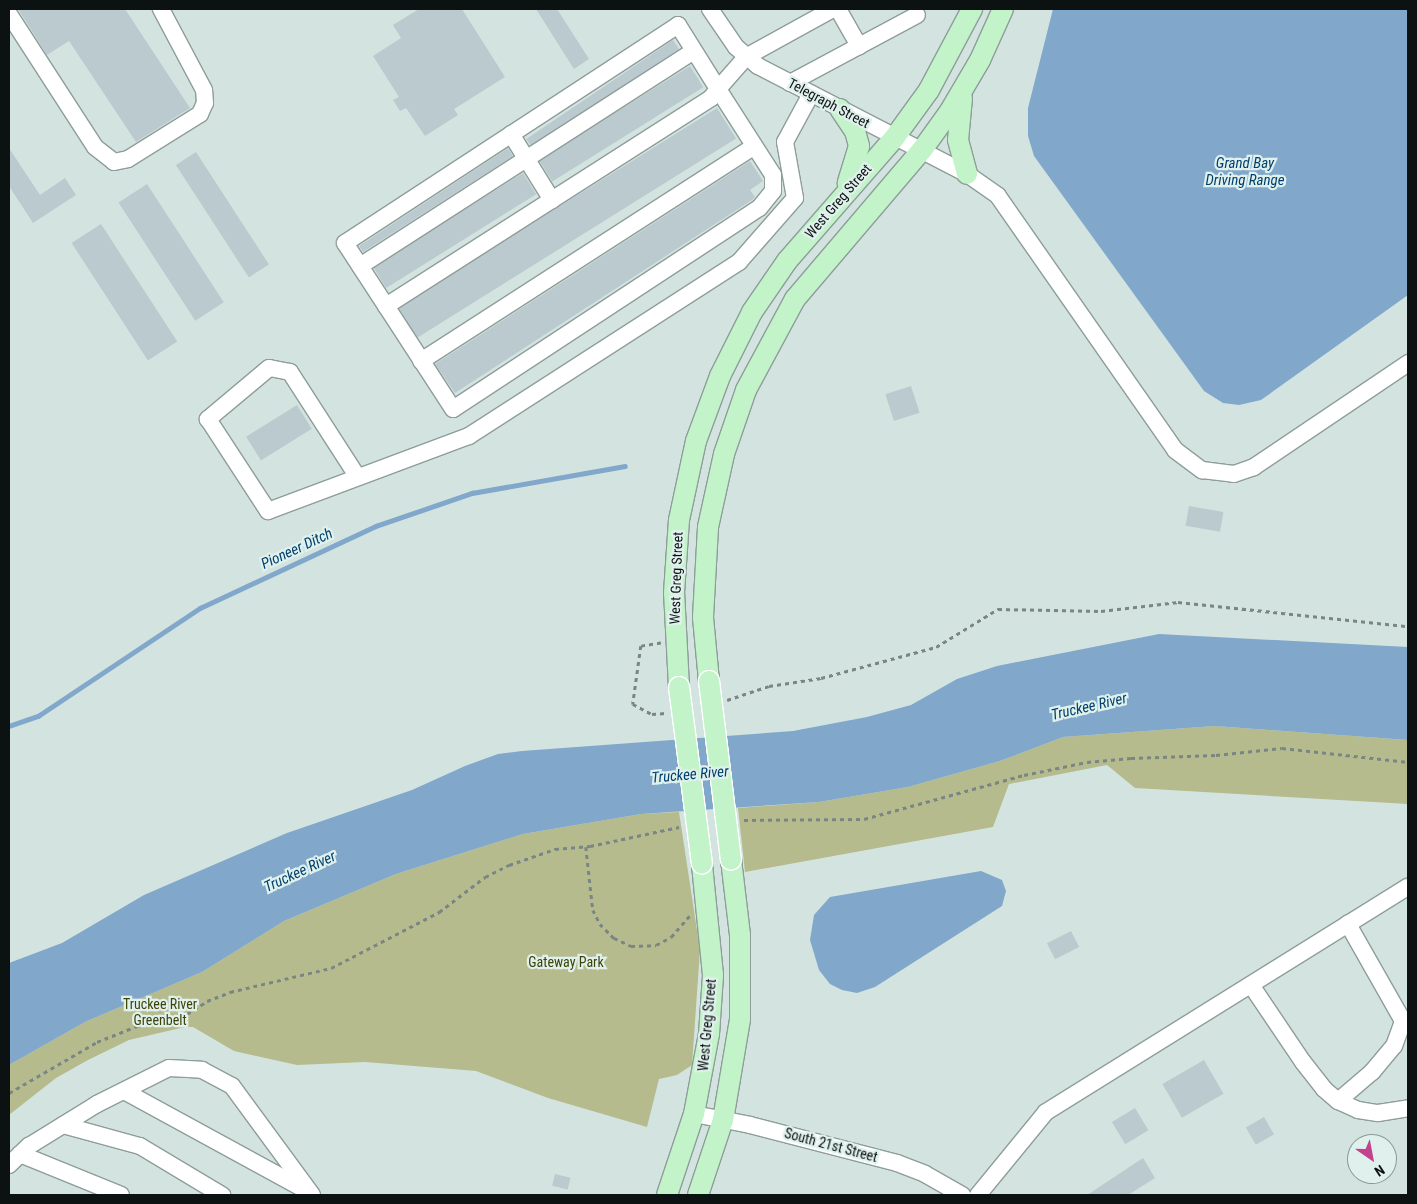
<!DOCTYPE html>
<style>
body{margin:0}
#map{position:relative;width:1417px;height:1204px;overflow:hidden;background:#d3e4e0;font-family:"Roboto Condensed",sans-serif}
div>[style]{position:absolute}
.green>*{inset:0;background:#b5bb8d}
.water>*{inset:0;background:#81a7cb}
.stream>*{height:4.5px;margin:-2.25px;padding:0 2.25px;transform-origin:2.25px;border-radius:2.25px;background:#81a7cb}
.building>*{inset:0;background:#bacace;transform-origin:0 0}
.path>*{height:2.5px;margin-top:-1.25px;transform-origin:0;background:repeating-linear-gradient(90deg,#7a8684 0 4px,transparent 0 8px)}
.roads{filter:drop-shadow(1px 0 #8e9d9a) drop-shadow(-1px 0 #8e9d9a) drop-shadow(0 1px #8e9d9a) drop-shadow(0 -1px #8e9d9a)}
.minor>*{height:16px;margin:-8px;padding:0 8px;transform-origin:8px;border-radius:8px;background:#fff}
.major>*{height:20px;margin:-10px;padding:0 10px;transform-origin:10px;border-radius:10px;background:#c3f3c9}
.bridges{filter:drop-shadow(1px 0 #fff) drop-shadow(-1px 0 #fff) drop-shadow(0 1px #fff) drop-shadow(0 -1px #fff)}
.major-bridge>*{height:20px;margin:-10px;padding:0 10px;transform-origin:10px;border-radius:10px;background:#c3f3c9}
span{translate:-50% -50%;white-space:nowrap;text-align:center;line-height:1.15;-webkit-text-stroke:4.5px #e0f1ed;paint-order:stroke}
.street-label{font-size:14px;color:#0c1211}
.park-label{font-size:14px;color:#3e4206}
.water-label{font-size:15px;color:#00406e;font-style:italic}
.frame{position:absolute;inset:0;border:10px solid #0c1211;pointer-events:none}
.north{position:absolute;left:1347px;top:1134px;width:50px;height:50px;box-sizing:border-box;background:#e0f1ed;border:1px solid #8b9895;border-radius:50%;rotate:147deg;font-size:14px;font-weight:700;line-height:20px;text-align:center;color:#0c1211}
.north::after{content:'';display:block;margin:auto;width:18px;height:22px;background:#c2428d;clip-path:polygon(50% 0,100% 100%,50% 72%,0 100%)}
</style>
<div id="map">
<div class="green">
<i style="clip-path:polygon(1215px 726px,1408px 740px,1408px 804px,1135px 788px,1107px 765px,1009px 784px,993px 827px,745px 872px,738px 808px,819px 802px,908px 787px,1000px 761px,1063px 737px)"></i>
<i style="clip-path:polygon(679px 812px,700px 950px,692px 1065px,677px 1075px,659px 1079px,647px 1127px,548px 1098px,476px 1071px,365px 1062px,297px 1065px,234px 1051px,193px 1027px,185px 1027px,129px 1040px,88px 1060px,56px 1078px,9px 1115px,9px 1065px,85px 1022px,202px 972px,284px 921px,396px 874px,523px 834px,641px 814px)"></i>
</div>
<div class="water">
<i style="clip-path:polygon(1053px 9px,1408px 9px,1408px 295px,1261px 400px,1239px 405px,1223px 403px,1204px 391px,1034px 156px,1028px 136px,1028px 108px)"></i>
<i style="clip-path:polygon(1159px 634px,1408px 647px,1408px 740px,1215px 726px,1063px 737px,1000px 761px,908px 787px,819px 802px,641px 814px,523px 834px,396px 874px,284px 921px,202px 972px,85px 1022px,9px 1065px,9px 963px,62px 943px,144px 895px,287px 833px,412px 790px,465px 766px,498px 754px,522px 751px,793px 731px,867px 717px,911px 705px,957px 679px,997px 666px)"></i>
<i style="clip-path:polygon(981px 871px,1002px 880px,1006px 891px,1002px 906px,875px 987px,857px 993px,842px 990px,830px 984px,819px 970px,810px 940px,814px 915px,830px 897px)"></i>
</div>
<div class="stream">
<i style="left:9px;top:726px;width:31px;rotate:-19deg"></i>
<i style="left:38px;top:716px;width:195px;rotate:-33.7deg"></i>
<i style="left:200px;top:608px;width:194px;rotate:-25deg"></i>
<i style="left:376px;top:526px;width:102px;rotate:-19deg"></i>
<i style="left:472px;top:493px;width:155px;rotate:-10deg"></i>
</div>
<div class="building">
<i style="clip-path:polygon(18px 9px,125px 9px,190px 108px,136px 142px,69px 41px,47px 55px)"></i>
<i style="clip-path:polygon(419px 9px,462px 9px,505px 77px,454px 109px,458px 115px,425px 136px,406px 108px,400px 111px,393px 100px,399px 97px,373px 56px,401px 38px,393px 25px)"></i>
<i style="clip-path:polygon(536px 9px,557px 9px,589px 59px,574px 69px)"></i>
<i style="left:673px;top:40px;width:11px;height:177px;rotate:56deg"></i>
<i style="left:690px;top:66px;width:25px;height:178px;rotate:58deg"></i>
<i style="left:717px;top:108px;width:36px;height:376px;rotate:58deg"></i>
<i style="clip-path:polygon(9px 148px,40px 195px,65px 178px,76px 195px,33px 223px,9px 186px)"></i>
<i style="clip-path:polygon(508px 148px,513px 156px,363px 252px,359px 246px)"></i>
<i style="left:196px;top:152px;width:134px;height:24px;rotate:57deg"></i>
<i style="clip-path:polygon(750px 161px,763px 181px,750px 190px,755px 197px,752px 200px,455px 393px,435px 364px)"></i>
<i style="left:523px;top:173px;width:25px;height:177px;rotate:58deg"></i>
<i style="left:147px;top:184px;width:141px;height:34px;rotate:57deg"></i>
<i style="left:101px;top:224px;width:140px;height:35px;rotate:57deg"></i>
<i style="left:911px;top:386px;width:28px;height:27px;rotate:72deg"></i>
<i style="left:297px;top:405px;width:28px;height:60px;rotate:58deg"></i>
<i style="left:1189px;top:506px;width:35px;height:20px;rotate:10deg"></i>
<i style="left:1071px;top:931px;width:18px;height:27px;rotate:63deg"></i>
<i style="left:1204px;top:1060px;width:39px;height:48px;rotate:60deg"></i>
<i style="left:1135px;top:1108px;width:26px;height:27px;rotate:59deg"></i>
<i style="left:1264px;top:1117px;width:20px;height:21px;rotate:60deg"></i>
<i style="clip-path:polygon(1143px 1158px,1155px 1178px,1128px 1195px,1087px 1195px)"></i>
<i style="left:555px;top:1174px;width:16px;height:12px;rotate:14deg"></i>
</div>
<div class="path">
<i style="left:661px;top:643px;width:20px;rotate:171deg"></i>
<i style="left:641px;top:646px;width:59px;rotate:97.9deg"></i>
<i style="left:633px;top:704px;width:21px;rotate:28deg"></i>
<i style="left:652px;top:714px;width:14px;rotate:-4deg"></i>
<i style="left:727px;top:700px;width:44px;rotate:-18.4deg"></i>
<i style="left:769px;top:686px;width:53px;rotate:-8.7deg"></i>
<i style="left:821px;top:678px;width:119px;rotate:-15.1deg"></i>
<i style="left:936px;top:647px;width:73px;rotate:-31.5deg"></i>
<i style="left:998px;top:609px;width:103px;rotate:1.1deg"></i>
<i style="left:1101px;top:611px;width:78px;rotate:-6.7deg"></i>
<i style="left:1178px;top:602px;width:231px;rotate:6deg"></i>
<i style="left:744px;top:820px;width:120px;rotate:-0.5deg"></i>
<i style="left:864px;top:819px;width:166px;rotate:-15.4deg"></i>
<i style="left:1024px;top:775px;width:64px;rotate:-11.7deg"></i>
<i style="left:1087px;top:762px;width:44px;rotate:-5.2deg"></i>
<i style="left:1131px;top:758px;width:85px;rotate:-2deg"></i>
<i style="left:1216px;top:755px;width:66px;rotate:-6.1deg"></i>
<i style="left:1282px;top:748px;width:127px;rotate:6.3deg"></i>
<i style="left:586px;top:847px;width:63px;rotate:83.7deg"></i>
<i style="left:593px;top:910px;width:16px;rotate:63deg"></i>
<i style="left:600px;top:924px;width:20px;rotate:45deg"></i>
<i style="left:614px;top:938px;width:19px;rotate:25deg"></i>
<i style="left:631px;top:946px;width:25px;rotate:-2deg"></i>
<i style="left:656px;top:945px;width:17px;rotate:-28deg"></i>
<i style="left:671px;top:937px;width:28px;rotate:-49deg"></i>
<i style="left:9px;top:1093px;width:102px;rotate:-30.1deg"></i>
<i style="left:97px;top:1042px;width:43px;rotate:-21.8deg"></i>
<i style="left:137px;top:1026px;width:51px;rotate:-13.5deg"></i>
<i style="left:187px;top:1014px;width:24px;rotate:-33deg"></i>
<i style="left:207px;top:1001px;width:25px;rotate:-21deg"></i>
<i style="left:230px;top:992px;width:104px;rotate:-13.4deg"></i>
<i style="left:331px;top:968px;width:122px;rotate:-27.4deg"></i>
<i style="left:439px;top:912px;width:58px;rotate:-37.3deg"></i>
<i style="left:485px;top:877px;width:27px;rotate:-27deg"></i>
<i style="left:509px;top:865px;width:49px;rotate:-19.2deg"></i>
<i style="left:555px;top:849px;width:35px;rotate:-5deg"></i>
<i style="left:590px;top:846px;width:91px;rotate:-12.1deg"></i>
</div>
<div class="roads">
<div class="minor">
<i style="left:710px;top:9px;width:46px;rotate:55.6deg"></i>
<i style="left:736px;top:47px;width:29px;rotate:41deg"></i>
<i style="left:758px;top:66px;width:235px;rotate:27.3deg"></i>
<i style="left:967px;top:174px;width:38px;rotate:35deg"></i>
<i style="left:998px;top:196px;width:310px;rotate:55.1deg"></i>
<i style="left:1175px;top:450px;width:34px;rotate:37deg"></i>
<i style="left:1202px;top:470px;width:32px;rotate:7deg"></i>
<i style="left:1234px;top:474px;width:21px;rotate:-19deg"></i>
<i style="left:1254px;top:467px;width:186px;rotate:-34deg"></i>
<i style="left:838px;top:9px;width:43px;rotate:60.4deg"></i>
<i style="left:9px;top:14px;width:158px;rotate:57.1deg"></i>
<i style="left:95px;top:147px;width:24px;rotate:38deg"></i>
<i style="left:114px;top:162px;width:14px;rotate:-12deg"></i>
<i style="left:128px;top:159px;width:85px;rotate:-32deg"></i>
<i style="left:200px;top:114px;width:12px;rotate:-66deg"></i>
<i style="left:205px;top:103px;width:13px;rotate:-94deg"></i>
<i style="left:204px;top:90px;width:92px;rotate:-118deg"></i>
<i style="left:790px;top:83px;width:144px;rotate:-28.2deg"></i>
<i style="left:511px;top:134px;width:78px;rotate:58.2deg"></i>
<i style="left:360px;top:266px;width:397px;rotate:-32.8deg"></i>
<i style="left:386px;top:306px;width:75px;rotate:-123.1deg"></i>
<i style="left:345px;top:243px;width:398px;rotate:-33.2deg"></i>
<i style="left:678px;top:25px;width:75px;rotate:58deg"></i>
<i style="left:718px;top:89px;width:102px;rotate:57.4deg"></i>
<i style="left:773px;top:175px;width:16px;rotate:90deg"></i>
<i style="left:773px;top:191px;width:22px;rotate:129deg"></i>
<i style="left:759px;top:208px;width:366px;rotate:146.7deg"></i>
<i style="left:453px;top:409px;width:123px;rotate:-123deg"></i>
<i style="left:386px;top:306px;width:386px;rotate:-32.6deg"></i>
<i style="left:711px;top:98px;width:11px;rotate:-52deg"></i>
<i style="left:718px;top:89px;width:43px;rotate:-48.8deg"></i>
<i style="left:746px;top:57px;width:99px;rotate:-28.9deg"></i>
<i style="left:421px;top:361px;width:396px;rotate:-32.8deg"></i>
<i style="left:357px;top:476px;width:124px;rotate:-122.8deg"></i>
<i style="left:290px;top:372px;width:21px;rotate:-169deg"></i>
<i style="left:269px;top:368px;width:80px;rotate:140.1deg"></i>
<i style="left:208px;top:419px;width:110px;rotate:56.9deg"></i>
<i style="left:268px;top:511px;width:215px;rotate:-20.5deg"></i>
<i style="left:469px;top:436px;width:321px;rotate:-32.8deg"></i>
<i style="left:739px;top:262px;width:85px;rotate:-48.8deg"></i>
<i style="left:795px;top:198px;width:57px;rotate:-100.1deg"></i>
<i style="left:785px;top:142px;width:55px;rotate:-61.6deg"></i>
<i style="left:1251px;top:985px;width:93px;rotate:56deg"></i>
<i style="left:1303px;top:1062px;width:34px;rotate:52deg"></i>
<i style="left:1324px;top:1089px;width:18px;rotate:41deg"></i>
<i style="left:1338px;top:1101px;width:22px;rotate:24deg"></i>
<i style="left:1358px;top:1110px;width:20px;rotate:9deg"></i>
<i style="left:1378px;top:1113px;width:30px;rotate:-9deg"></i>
<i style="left:124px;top:1091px;width:203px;rotate:28.6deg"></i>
<i style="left:1338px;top:1101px;width:45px;rotate:-40.5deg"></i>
<i style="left:1372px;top:1072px;width:34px;rotate:-50deg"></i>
<i style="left:1394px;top:1046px;width:27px;rotate:-70deg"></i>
<i style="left:1403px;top:1021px;width:112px;rotate:-119.6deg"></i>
<i style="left:694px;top:1114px;width:57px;rotate:11.1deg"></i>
<i style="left:750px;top:1125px;width:152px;rotate:14.5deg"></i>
<i style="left:897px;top:1163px;width:30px;rotate:21deg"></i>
<i style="left:925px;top:1174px;width:43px;rotate:29.6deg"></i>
<i style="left:63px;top:1125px;width:80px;rotate:15.3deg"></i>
<i style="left:140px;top:1146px;width:96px;rotate:30.9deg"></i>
<i style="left:20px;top:1154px;width:109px;rotate:22.1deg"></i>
<i style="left:9px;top:1165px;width:28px;rotate:-44deg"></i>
<i style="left:29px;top:1146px;width:80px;rotate:-31.7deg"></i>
<i style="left:97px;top:1104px;width:80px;rotate:-26.6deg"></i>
<i style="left:169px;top:1068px;width:33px;rotate:3deg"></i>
<i style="left:202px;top:1070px;width:34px;rotate:28deg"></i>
<i style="left:232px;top:1086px;width:135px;rotate:53.7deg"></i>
<i style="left:978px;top:1195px;width:107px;rotate:-50.7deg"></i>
<i style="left:1046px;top:1112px;width:426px;rotate:-31.9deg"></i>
</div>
<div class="major">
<i style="left:962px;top:98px;width:42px;rotate:95.4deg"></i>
<i style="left:958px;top:140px;width:35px;rotate:75deg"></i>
<i style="left:840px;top:109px;width:27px;rotate:56deg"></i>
<i style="left:855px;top:131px;width:16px;rotate:75deg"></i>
<i style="left:859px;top:146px;width:39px;rotate:107deg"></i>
<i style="left:709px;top:681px;width:64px;rotate:-95.4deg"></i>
<i style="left:703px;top:617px;width:90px;rotate:-86.8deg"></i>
<i style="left:708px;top:527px;width:75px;rotate:-77.6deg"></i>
<i style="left:724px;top:454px;width:68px;rotate:-71deg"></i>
<i style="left:746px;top:390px;width:103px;rotate:-61.7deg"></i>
<i style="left:795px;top:299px;width:196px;rotate:-49.6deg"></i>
<i style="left:922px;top:150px;width:48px;rotate:-54.3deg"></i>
<i style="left:950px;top:111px;width:59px;rotate:-59.5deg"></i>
<i style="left:980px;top:60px;width:56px;rotate:-65.7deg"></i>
<i style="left:679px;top:687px;width:94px;rotate:-93deg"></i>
<i style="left:674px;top:593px;width:73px;rotate:-86.1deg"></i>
<i style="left:679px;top:520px;width:81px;rotate:-77.9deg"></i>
<i style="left:696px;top:441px;width:69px;rotate:-69.7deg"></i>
<i style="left:720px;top:376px;width:72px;rotate:-63.4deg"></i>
<i style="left:752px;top:312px;width:62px;rotate:-55.5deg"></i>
<i style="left:787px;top:261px;width:164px;rotate:-48.9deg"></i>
<i style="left:895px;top:137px;width:58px;rotate:-54.1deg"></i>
<i style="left:929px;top:90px;width:92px;rotate:-62deg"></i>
<i style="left:667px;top:1195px;width:85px;rotate:-71.6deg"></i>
<i style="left:694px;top:1114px;width:81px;rotate:-79.4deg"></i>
<i style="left:709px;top:1034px;width:59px;rotate:-86.1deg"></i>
<i style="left:713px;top:975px;width:112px;rotate:-95.7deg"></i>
<i style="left:698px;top:1195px;width:79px;rotate:-71.6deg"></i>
<i style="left:723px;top:1120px;width:102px;rotate:-80.4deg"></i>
<i style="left:740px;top:1019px;width:84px;rotate:-90deg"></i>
<i style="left:740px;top:935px;width:76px;rotate:-96.8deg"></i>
</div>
</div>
<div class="bridges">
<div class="major-bridge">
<i style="left:709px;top:681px;width:180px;rotate:83deg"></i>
<i style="left:679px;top:687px;width:178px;rotate:82.6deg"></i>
</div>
</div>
<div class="street-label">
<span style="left:829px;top:103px;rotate:28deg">Telegraph Street</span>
<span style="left:838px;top:201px;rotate:-49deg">West Greg Street</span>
<span style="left:676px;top:578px;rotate:-88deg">West Greg Street</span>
<span style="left:707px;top:1025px;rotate:-85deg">West Greg Street</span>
<span style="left:831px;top:1145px;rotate:15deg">South 21st Street</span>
</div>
<div class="park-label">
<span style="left:566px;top:962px">Gateway Park</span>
<span style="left:160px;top:1012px">Truckee River<br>Greenbelt</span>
</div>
<div class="water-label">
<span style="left:1245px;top:172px">Grand Bay<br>Driving Range</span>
<span style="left:297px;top:549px;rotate:-25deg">Pioneer Ditch</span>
<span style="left:1089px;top:707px;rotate:-13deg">Truckee River</span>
<span style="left:690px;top:775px;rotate:-5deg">Truckee River</span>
<span style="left:300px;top:872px;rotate:-25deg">Truckee River</span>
</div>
<div class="frame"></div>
<div class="north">N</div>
</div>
